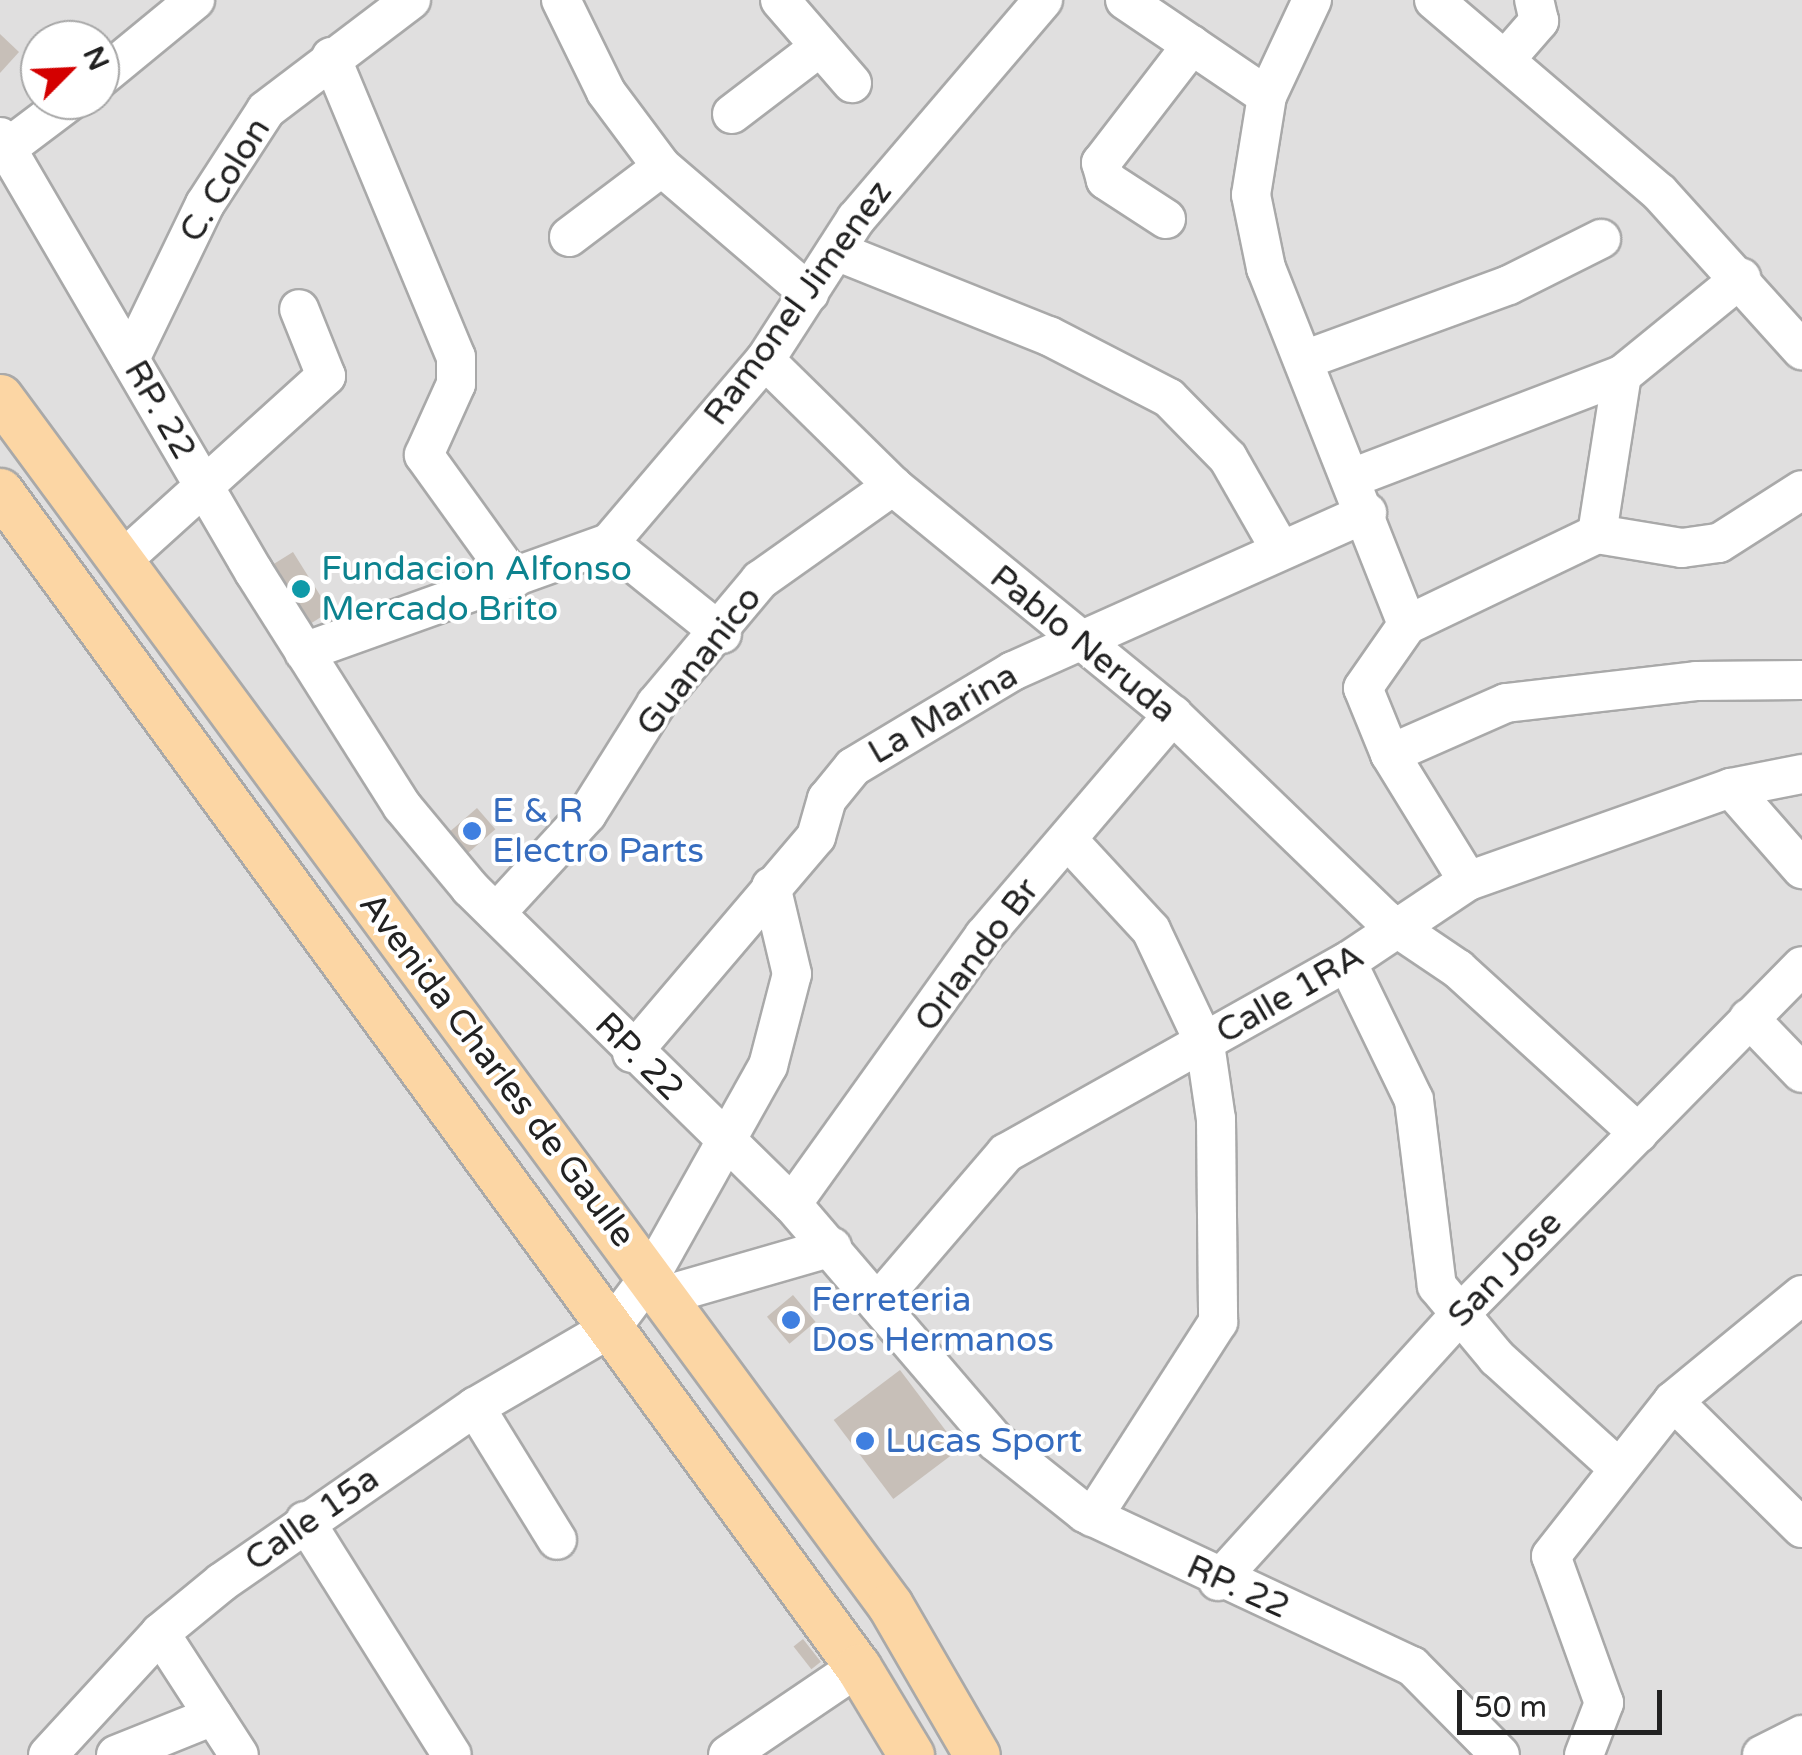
<!DOCTYPE html>
<style>
body{margin:0}
#map{position:relative;width:1802px;height:1755px;overflow:hidden;background:#f2efe9;font-family:"Varela Round",sans-serif}
div>[style]{position:absolute}
.residential>*{inset:0;background:#e0dfdf}
.building>*{inset:0;background:#c7bfb8;transform-origin:0 0}
.roads{filter:drop-shadow(2px 0 #a9a9a9) drop-shadow(-2px 0 #a9a9a9) drop-shadow(0 2px #a9a9a9) drop-shadow(0 -2px #a9a9a9)}
.minor>*{height:38px;margin:-19px;padding:0 19px;transform-origin:19px;border-radius:19px;background:#fff}
.major>*{height:45px;margin:-22.5px;padding:0 22.5px;transform-origin:22.5px;border-radius:22.5px;background:#fcd6a4}
.dots>*{width:28px;height:28px;translate:-50% -50%;box-sizing:border-box;border:5px solid #fff;border-radius:50%}
span{translate:-50% -50%;white-space:nowrap;text-align:center;line-height:1.15;-webkit-text-stroke:8px #fff;paint-order:stroke}
.street-label{font-size:35px;color:#222}
.culture-label{font-size:35px;color:#0d838f}
.left{translate:0 -50%;text-align:left}
.shop-label{font-size:35px;color:#366cbe}
.north{position:absolute;left:20px;top:20px;width:100px;height:100px;box-sizing:border-box;background:#fff;border:2px solid #a7a7a7;border-radius:50%;rotate:66deg;font-size:28px;font-weight:700;line-height:40px;text-align:center;color:#222}
.north::after{content:'';display:block;margin:auto;width:35px;height:45px;background:#d40000;clip-path:polygon(50% 0,100% 100%,50% 72%,0 100%)}
.scale{position:absolute;left:1457px;top:1690px;width:205px;height:45px;box-sizing:border-box;border:5px solid #222;border-top:0;padding-left:12px;font-size:30px;line-height:35px;white-space:nowrap;color:#222;-webkit-text-stroke:8px #fff;paint-order:stroke}
</style>
<div id="map">
<div class="residential">
<i style="clip-path:polygon(evenodd,0 0,1802px 0,1802px 1755px,0 1755px,0 0,40px 40px,100px 40px,100px 100px,40px 100px,40px 40px)"></i>
</div>
<div class="building">
<i style="clip-path:polygon(0 34px,19px 52px,0 73px)"></i>
<i style="left:293px;top:552px;width:70px;height:26px;rotate:58deg"></i>
<i style="left:477px;top:808px;width:28px;height:37px;rotate:49deg"></i>
<i style="left:793px;top:1295px;width:35px;height:34px;rotate:50deg"></i>
<i style="left:900px;top:1370px;width:99px;height:83px;rotate:53deg"></i>
<i style="left:803px;top:1639px;width:29px;height:12px;rotate:52deg"></i>
</div>
<div class="roads">
<div class="minor">
<i style="left:561px;top:0;width:102px;rotate:63.9deg"></i>
<i style="left:606px;top:92px;width:94px;rotate:53.3deg"></i>
<i style="left:662px;top:167px;width:194px;rotate:40.6deg"></i>
<i style="left:780px;top:0;width:110px;rotate:49.1deg"></i>
<i style="left:1125px;top:0;width:171px;rotate:34.1deg"></i>
<i style="left:1312px;top:0;width:106px;rotate:115.1deg"></i>
<i style="left:1267px;top:96px;width:100px;rotate:99.2deg"></i>
<i style="left:1251px;top:195px;width:75px;rotate:78.4deg"></i>
<i style="left:1266px;top:268px;width:384px;rotate:68.4deg"></i>
<i style="left:1434px;top:0;width:297px;rotate:40.5deg"></i>
<i style="left:1660px;top:193px;width:212px;rotate:47.9deg"></i>
<i style="left:331px;top:57px;width:325px;rotate:67.4deg"></i>
<i style="left:456px;top:357px;width:27px;rotate:90deg"></i>
<i style="left:456px;top:384px;width:78px;rotate:114.3deg"></i>
<i style="left:424px;top:455px;width:153px;rotate:54.3deg"></i>
<i style="left:1505px;top:60px;width:52px;rotate:-48.9deg"></i>
<i style="left:1539px;top:21px;width:22px;rotate:-103deg"></i>
<i style="left:100px;top:78px;width:123px;rotate:-39.4deg"></i>
<i style="left:732px;top:114px;width:111px;rotate:-37.3deg"></i>
<i style="left:0;top:137px;width:504px;rotate:59.72deg"></i>
<i style="left:254px;top:572px;width:277px;rotate:57.7deg"></i>
<i style="left:402px;top:806px;width:107px;rotate:50.3deg"></i>
<i style="left:470px;top:888px;width:451px;rotate:44.5deg"></i>
<i style="left:792px;top:1204px;width:313px;rotate:49.4deg"></i>
<i style="left:996px;top:1442px;width:114px;rotate:38.6deg"></i>
<i style="left:1085px;top:1513px;width:361px;rotate:25.1deg"></i>
<i style="left:1412px;top:1666px;width:125px;rotate:45.3deg"></i>
<i style="left:10px;top:146px;width:76px;rotate:-37deg"></i>
<i style="left:1166px;top:219px;width:72px;rotate:-147deg"></i>
<i style="left:1106px;top:180px;width:18px;rotate:-106deg"></i>
<i style="left:1101px;top:163px;width:149px;rotate:-52.4deg"></i>
<i style="left:569px;top:237px;width:116px;rotate:-37deg"></i>
<i style="left:836px;top:251px;width:229px;rotate:21.8deg"></i>
<i style="left:1049px;top:336px;width:135px;rotate:27.3deg"></i>
<i style="left:1169px;top:398px;width:84px;rotate:45.5deg"></i>
<i style="left:1228px;top:458px;width:105px;rotate:60.3deg"></i>
<i style="left:130px;top:359px;width:172px;rotate:-64.2deg"></i>
<i style="left:205px;top:204px;width:112px;rotate:-57deg"></i>
<i style="left:266px;top:110px;width:182px;rotate:-37.2deg"></i>
<i style="left:765px;top:360px;width:180px;rotate:44.5deg"></i>
<i style="left:893px;top:486px;width:362px;rotate:39.3deg"></i>
<i style="left:1173px;top:715px;width:293px;rotate:44deg"></i>
<i style="left:1384px;top:919px;width:89px;rotate:34deg"></i>
<i style="left:1458px;top:969px;width:244px;rotate:42.3deg"></i>
<i style="left:1304px;top:360px;width:218px;rotate:-20.1deg"></i>
<i style="left:1509px;top:285px;width:103px;rotate:-26.6deg"></i>
<i style="left:1352px;top:478px;width:289px;rotate:-20.9deg"></i>
<i style="left:1622px;top:375px;width:154px;rotate:-39.2deg"></i>
<i style="left:1597px;top:534px;width:86px;rotate:9.4deg"></i>
<i style="left:1682px;top:548px;width:37px;rotate:-8deg"></i>
<i style="left:1719px;top:543px;width:98px;rotate:-32.6deg"></i>
<i style="left:609px;top:543px;width:145px;rotate:38.8deg"></i>
<i style="left:119px;top:563px;width:279px;rotate:-42.1deg"></i>
<i style="left:326px;top:376px;width:72px;rotate:-111.9deg"></i>
<i style="left:304px;top:652px;width:324px;rotate:-19.7deg"></i>
<i style="left:609px;top:543px;width:240px;rotate:-49.6deg"></i>
<i style="left:765px;top:360px;width:168px;rotate:-57.2deg"></i>
<i style="left:856px;top:219px;width:288px;rotate:-49.5deg"></i>
<i style="left:1390px;top:754px;width:127px;rotate:-23.7deg"></i>
<i style="left:1506px;top:703px;width:191px;rotate:-6.6deg"></i>
<i style="left:1696px;top:681px;width:106px;rotate:-0.5deg"></i>
<i style="left:1731px;top:788px;width:72px;rotate:-11.2deg"></i>
<i style="left:1068px;top:840px;width:122px;rotate:47.3deg"></i>
<i style="left:1151px;top:930px;width:126px;rotate:64.7deg"></i>
<i style="left:1205px;top:1044px;width:76px;rotate:81.7deg"></i>
<i style="left:1216px;top:1119px;width:203px;rotate:89.4deg"></i>
<i style="left:1218px;top:1322px;width:232px;rotate:122.7deg"></i>
<i style="left:1468px;top:881px;width:149px;rotate:-121.6deg"></i>
<i style="left:1390px;top:754px;width:71px;rotate:-112.2deg"></i>
<i style="left:1363px;top:688px;width:77px;rotate:-55.1deg"></i>
<i style="left:1407px;top:625px;width:211px;rotate:-25.6deg"></i>
<i style="left:1597px;top:534px;width:161px;rotate:-81.1deg"></i>
<i style="left:496px;top:913px;width:134px;rotate:-47.4deg"></i>
<i style="left:587px;top:814px;width:130px;rotate:-57.9deg"></i>
<i style="left:656px;top:704px;width:162px;rotate:-50deg"></i>
<i style="left:760px;top:580px;width:163px;rotate:-35.3deg"></i>
<i style="left:1347px;top:962px;width:153px;rotate:64.1deg"></i>
<i style="left:1414px;top:1100px;width:187px;rotate:83deg"></i>
<i style="left:1437px;top:1286px;width:94px;rotate:50.2deg"></i>
<i style="left:1497px;top:1358px;width:159px;rotate:42.2deg"></i>
<i style="left:1749px;top:1018px;width:76px;rotate:46.1deg"></i>
<i style="left:632px;top:1053px;width:284px;rotate:-49.6deg"></i>
<i style="left:816px;top:837px;width:40px;rotate:-74deg"></i>
<i style="left:827px;top:799px;width:41px;rotate:-50.9deg"></i>
<i style="left:853px;top:767px;width:187px;rotate:-31deg"></i>
<i style="left:1013px;top:671px;width:388px;rotate:-24.1deg"></i>
<i style="left:792px;top:1204px;width:330px;rotate:-54.4deg"></i>
<i style="left:984px;top:936px;width:291px;rotate:-49.5deg"></i>
<i style="left:666px;top:1295px;width:173px;rotate:-16.1deg"></i>
<i style="left:879px;top:1301px;width:195px;rotate:-49.4deg"></i>
<i style="left:1006px;top:1153px;width:391px;rotate:-29.3deg"></i>
<i style="left:1347px;top:962px;width:146px;rotate:-33.8deg"></i>
<i style="left:1468px;top:881px;width:279px;rotate:-19.5deg"></i>
<i style="left:1731px;top:788px;width:108px;rotate:48.8deg"></i>
<i style="left:1673px;top:1401px;width:181px;rotate:44.6deg"></i>
<i style="left:475px;top:1407px;width:156px;rotate:58.3deg"></i>
<i style="left:305px;top:1521px;width:276px;rotate:57.9deg"></i>
<i style="left:1218px;top:1581px;width:359px;rotate:-47.8deg"></i>
<i style="left:1459px;top:1315px;width:489px;rotate:-45.5deg"></i>
<i style="left:160px;top:1633px;width:145px;rotate:57.1deg"></i>
<i style="left:48px;top:1755px;width:166px;rotate:-47.4deg"></i>
<i style="left:160px;top:1633px;width:80px;rotate:-39.4deg"></i>
<i style="left:222px;top:1582px;width:308px;rotate:-34.7deg"></i>
<i style="left:475px;top:1407px;width:157px;rotate:-30.2deg"></i>
<i style="left:611px;top:1328px;width:66px;rotate:-53deg"></i>
<i style="left:651px;top:1275px;width:240px;rotate:-60.8deg"></i>
<i style="left:768px;top:1066px;width:95px;rotate:-75.4deg"></i>
<i style="left:792px;top:974px;width:90px;rotate:-103.4deg"></i>
<i style="left:116px;top:1755px;width:105px;rotate:-21.9deg"></i>
<i style="left:728px;top:1755px;width:157px;rotate:-34.1deg"></i>
<i style="left:1584px;top:1755px;width:56px;rotate:-69deg"></i>
<i style="left:1604px;top:1703px;width:156px;rotate:-109.8deg"></i>
<i style="left:1551px;top:1556px;width:197px;rotate:-51.8deg"></i>
<i style="left:1673px;top:1401px;width:167px;rotate:-39.4deg"></i>
<i style="left:1762px;top:1755px;width:45px;rotate:-26.6deg"></i>
</div>
<div class="major">
<i style="left:0;top:397px;width:1500px;rotate:53.62deg"></i>
<i style="left:890px;top:1605px;width:173px;rotate:59.9deg"></i>
<i style="left:0;top:491px;width:1456px;rotate:53.89deg"></i>
<i style="left:858px;top:1667px;width:103px;rotate:58.9deg"></i>
</div>
</div>
<div class="dots">
<i style="left:301px;top:589px;background:#0f9aa8"></i>
<i style="left:472px;top:831px;background:#3f7fe0"></i>
<i style="left:791px;top:1320px;background:#3f7fe0"></i>
<i style="left:865px;top:1441px;background:#3f7fe0"></i>
</div>
<div class="street-label">
<span style="left:225px;top:180px;rotate:-58deg">C. Colon</span>
<span style="left:798px;top:303px;rotate:-54deg">Ramonel Jimenez</span>
<span style="left:160px;top:410px;rotate:60deg">RP. 22</span>
<span style="left:1083px;top:644px;rotate:39deg">Pablo Neruda</span>
<span style="left:699px;top:661px;rotate:-52deg">Guananico</span>
<span style="left:943px;top:714px;rotate:-30deg">La Marina</span>
<span style="left:977px;top:955px;rotate:-53deg">Orlando Br</span>
<span style="left:1290px;top:994px;rotate:-30deg">Calle 1RA</span>
<span style="left:639px;top:1057px;rotate:45deg">RP. 22</span>
<span style="left:497px;top:1070px;rotate:53deg">Avenida Charles de Gaulle</span>
<span style="left:1505px;top:1269px;rotate:-46deg">San Jose</span>
<span style="left:312px;top:1519px;rotate:-35deg">Calle 15a</span>
<span style="left:1238px;top:1587px;rotate:24deg">RP. 22</span>
</div>
<div class="culture-label">
<span class="left" style="left:321px;top:589px">Fundacion Alfonso<br>Mercado Brito</span>
</div>
<div class="shop-label">
<span class="left" style="left:492px;top:831px">E &amp; R<br>Electro Parts</span>
<span class="left" style="left:811px;top:1320px">Ferreteria<br>Dos Hermanos</span>
<span class="left" style="left:885px;top:1441px">Lucas Sport</span>
</div>
<div class="north">N</div>
<div class="scale">50 m</div>
</div>
